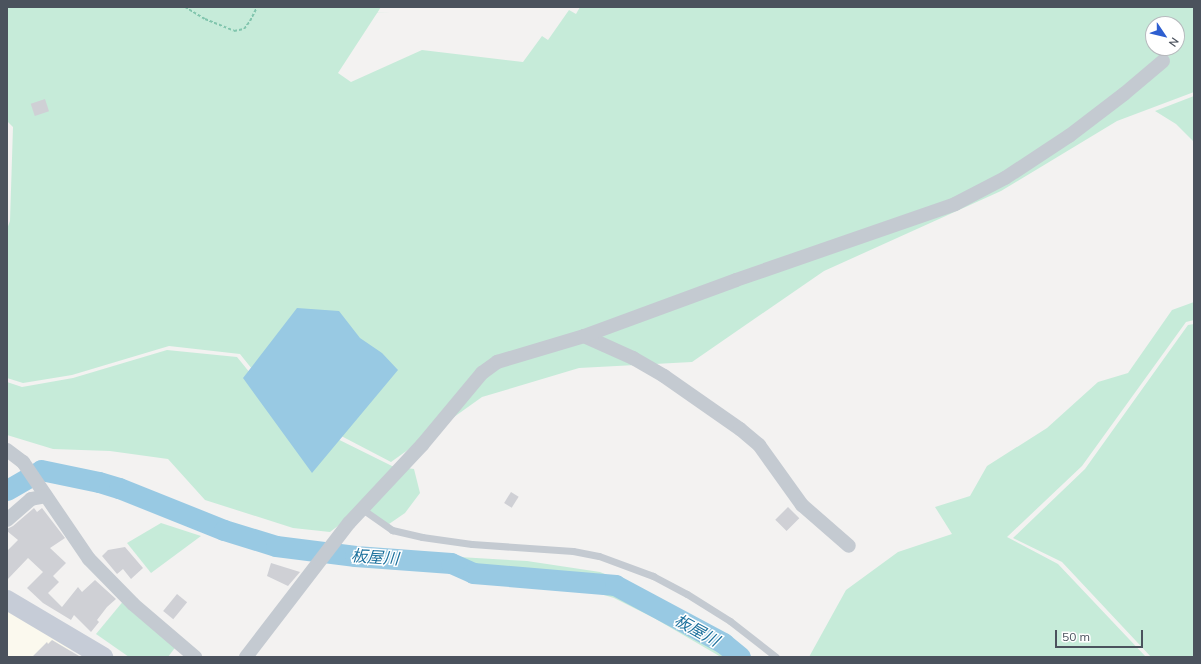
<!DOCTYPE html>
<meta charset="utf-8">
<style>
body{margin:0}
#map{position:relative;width:1201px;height:664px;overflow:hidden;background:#f3f2f1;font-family:Mulish,"Noto Sans JP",sans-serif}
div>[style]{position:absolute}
.commercial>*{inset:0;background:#fbf9ee}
.green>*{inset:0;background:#c6ebd9}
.water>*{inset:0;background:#98c9e3}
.river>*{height:21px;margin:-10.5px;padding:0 10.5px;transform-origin:10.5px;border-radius:10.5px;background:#98c9e3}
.building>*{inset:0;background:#cfd0d5;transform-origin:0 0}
.path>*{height:2px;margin-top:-1px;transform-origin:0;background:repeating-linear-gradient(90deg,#81c5ad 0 3px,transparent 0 5px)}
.lane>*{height:7px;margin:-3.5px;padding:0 3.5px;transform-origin:3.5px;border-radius:3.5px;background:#c4cad1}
.street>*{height:14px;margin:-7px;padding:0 7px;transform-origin:7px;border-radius:7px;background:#c4cad1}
.secondary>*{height:20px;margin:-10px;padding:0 10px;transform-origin:10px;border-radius:10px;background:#c6ccd7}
span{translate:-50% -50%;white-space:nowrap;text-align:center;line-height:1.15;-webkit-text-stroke:3px #fff;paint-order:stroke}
.water-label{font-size:16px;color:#1d719d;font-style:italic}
.frame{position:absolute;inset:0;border:8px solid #4b525d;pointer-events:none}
.north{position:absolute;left:1145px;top:16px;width:40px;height:40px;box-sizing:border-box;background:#fff;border:1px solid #b7babe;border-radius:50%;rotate:125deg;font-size:11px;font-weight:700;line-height:16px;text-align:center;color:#4b525d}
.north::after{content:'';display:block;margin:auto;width:14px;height:18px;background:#2e5fd0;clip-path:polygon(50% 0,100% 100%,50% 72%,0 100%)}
.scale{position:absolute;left:1055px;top:630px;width:88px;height:18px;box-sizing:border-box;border:2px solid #4b525d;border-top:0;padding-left:5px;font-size:12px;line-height:14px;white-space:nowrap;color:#4b525d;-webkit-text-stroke:3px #fff;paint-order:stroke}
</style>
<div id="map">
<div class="commercial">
<i style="clip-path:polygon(7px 605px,75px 646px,64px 657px,7px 657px)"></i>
</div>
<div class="green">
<i style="clip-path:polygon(evenodd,7px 7px,381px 7px,338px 73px,351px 82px,422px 50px,523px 62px,542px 36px,548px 40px,569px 10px,576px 14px,580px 7px,1194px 7px,1194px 92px,1117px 121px,1001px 191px,824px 271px,692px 362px,579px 368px,482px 397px,391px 462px,280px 404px,240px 354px,169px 346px,72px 375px,23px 383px,7px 378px,7px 229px,10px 221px,13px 127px,7px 121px,7px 7px,1153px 24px,1177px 24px,1177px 48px,1153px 48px,1153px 24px)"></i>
<i style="clip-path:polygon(1194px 96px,1194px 142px,1176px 124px,1155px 111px)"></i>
<i style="clip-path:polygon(1194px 302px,1194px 320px,1186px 322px,1082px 466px,1007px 537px,1058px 564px,1146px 657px,809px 657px,846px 590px,898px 552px,952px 534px,935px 507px,970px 496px,987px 466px,1047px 428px,1098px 382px,1128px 373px,1172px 310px)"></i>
<i style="clip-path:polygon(1194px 324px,1194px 657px,1151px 657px,1062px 562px,1013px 538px,1085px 469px,1188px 325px)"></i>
<i style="clip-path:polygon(167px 350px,237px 357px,281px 411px,392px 466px,414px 469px,420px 493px,405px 513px,389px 524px,356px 512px,330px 532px,293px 528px,205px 500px,168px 459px,110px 451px,53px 449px,7px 435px,7px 382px,22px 387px,73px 378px)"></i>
<i style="clip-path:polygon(161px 523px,201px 536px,151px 573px,127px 543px)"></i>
<i style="clip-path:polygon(459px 557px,527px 561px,600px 572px,627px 583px,600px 577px,469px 568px)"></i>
<i style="clip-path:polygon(571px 585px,593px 585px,627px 595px,728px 652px,733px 657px,721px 657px,654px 618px,614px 598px)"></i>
<i style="clip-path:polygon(125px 599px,177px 645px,168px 657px,129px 657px,96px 634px)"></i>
</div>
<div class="water">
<i style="clip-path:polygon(297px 308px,339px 311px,360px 338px,382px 353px,398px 370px,312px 473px,243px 378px)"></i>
</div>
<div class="river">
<i style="left:7px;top:490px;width:39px;rotate:-30deg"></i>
<i style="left:41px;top:470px;width:59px;rotate:11.7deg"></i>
<i style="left:99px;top:482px;width:21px;rotate:17deg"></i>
<i style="left:119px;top:488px;width:113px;rotate:21.8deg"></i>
<i style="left:224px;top:530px;width:54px;rotate:17.1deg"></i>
<i style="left:276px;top:546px;width:80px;rotate:7.2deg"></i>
<i style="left:355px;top:556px;width:96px;rotate:4.2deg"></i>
<i style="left:451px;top:563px;width:24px;rotate:24deg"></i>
<i style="left:473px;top:573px;width:143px;rotate:4.8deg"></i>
<i style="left:615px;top:585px;width:123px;rotate:28.2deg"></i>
<i style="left:723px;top:643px;width:22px;rotate:39deg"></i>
</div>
<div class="building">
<i style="left:45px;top:99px;width:13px;height:15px;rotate:72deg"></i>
<i style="left:511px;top:492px;width:9px;height:13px;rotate:32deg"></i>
<i style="left:788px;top:507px;width:16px;height:18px;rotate:45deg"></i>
<i style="clip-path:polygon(34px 508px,37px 512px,42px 508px,65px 538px,50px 548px,66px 563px,53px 576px,59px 582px,48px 593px,62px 607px,78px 587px,82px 592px,95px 580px,116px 599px,107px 607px,97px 620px,99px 622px,91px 632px,74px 615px,71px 620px,43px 603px,27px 588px,43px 572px,28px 558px,7px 580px,7px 551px,18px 540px,7px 531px,7px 529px,13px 526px)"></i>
<i style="clip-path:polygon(125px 547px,143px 568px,131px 579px,123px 569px,117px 574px,102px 556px,108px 550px)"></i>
<i style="clip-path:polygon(271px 563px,300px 572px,288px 586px,267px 576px)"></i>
<i style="left:177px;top:594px;width:13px;height:22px;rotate:39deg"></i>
<i style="clip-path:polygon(52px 640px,79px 656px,80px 657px,32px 657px,47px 642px,48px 644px)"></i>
</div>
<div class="path">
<i style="left:185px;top:7px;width:23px;rotate:31deg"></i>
<i style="left:205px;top:19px;width:31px;rotate:22deg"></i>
<i style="left:234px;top:31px;width:10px;rotate:-11deg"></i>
<i style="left:244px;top:29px;width:10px;rotate:-53deg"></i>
<i style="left:250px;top:21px;width:16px;rotate:-63deg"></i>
</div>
<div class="lane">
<i style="left:362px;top:509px;width:37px;rotate:35deg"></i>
<i style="left:392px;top:530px;width:31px;rotate:13deg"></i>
<i style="left:422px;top:537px;width:50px;rotate:8deg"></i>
<i style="left:472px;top:544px;width:101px;rotate:4deg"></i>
<i style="left:573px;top:551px;width:26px;rotate:11deg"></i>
<i style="left:599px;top:556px;width:58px;rotate:20.3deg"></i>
<i style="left:653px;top:576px;width:38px;rotate:28deg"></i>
<i style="left:687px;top:594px;width:51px;rotate:32.1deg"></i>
<i style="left:730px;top:621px;width:58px;rotate:38deg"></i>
</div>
<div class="street">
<i style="left:584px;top:336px;width:54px;rotate:24.2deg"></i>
<i style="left:633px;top:358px;width:36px;rotate:30deg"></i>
<i style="left:664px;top:376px;width:93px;rotate:34.9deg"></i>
<i style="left:740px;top:429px;width:25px;rotate:40deg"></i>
<i style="left:759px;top:445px;width:74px;rotate:54.4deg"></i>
<i style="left:802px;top:505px;width:62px;rotate:41.1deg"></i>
<i style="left:7px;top:450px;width:20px;rotate:37deg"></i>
<i style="left:23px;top:462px;width:117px;rotate:55.8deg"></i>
<i style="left:89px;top:559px;width:63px;rotate:45.6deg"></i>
<i style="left:133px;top:604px;width:82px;rotate:40.5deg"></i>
<i style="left:7px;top:520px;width:32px;rotate:-41deg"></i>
<i style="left:31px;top:499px;width:15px;rotate:-11deg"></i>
<i style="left:246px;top:657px;width:169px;rotate:-52.5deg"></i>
<i style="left:349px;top:523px;width:107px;rotate:-46.9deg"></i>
<i style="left:422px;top:445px;width:94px;rotate:-50.2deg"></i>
<i style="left:482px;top:373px;width:19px;rotate:-36deg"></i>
<i style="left:497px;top:362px;width:91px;rotate:-16.6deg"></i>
<i style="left:584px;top:336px;width:162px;rotate:-20.2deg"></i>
<i style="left:736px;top:280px;width:232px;rotate:-19.1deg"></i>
<i style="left:955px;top:204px;width:56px;rotate:-27.5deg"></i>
<i style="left:1005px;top:178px;width:77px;rotate:-33.3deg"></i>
<i style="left:1069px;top:136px;width:69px;rotate:-37.4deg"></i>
<i style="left:1124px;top:94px;width:51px;rotate:-40.2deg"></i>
</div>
<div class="secondary">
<i style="left:7px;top:600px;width:112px;rotate:30.7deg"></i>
</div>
<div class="water-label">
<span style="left:375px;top:557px;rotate:4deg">板屋川</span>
<span style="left:697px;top:630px;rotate:29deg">板屋川</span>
</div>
<div class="frame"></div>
<div class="north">N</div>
<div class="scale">50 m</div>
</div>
